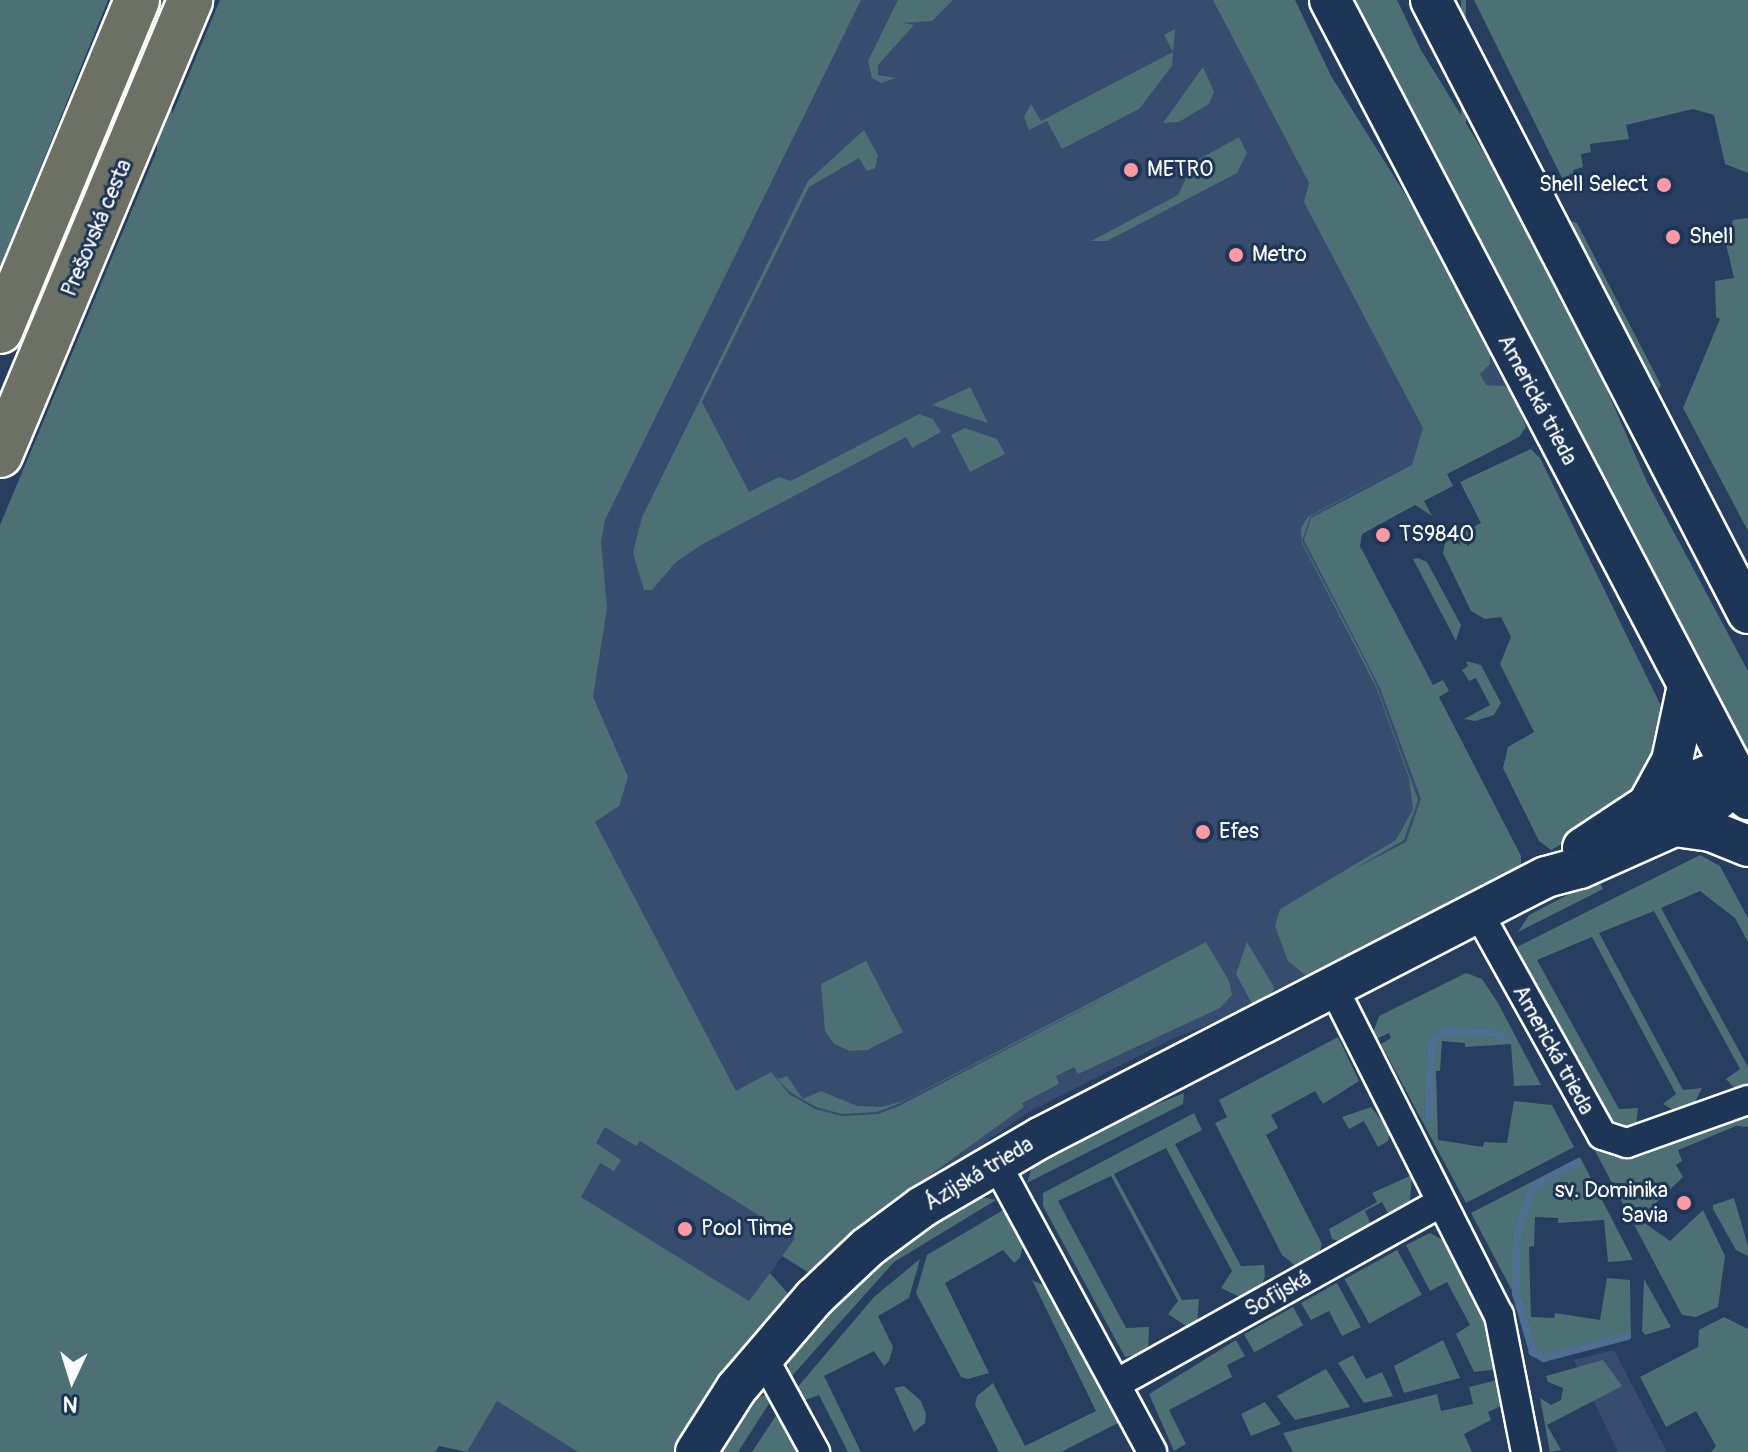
<!DOCTYPE html>
<meta charset="utf-8">
<style>
body{margin:0}
#map{position:relative;width:1748px;height:1452px;overflow:hidden;background:#273e61;font-family:Pangolin,sans-serif}
div>[style]{position:absolute}
.built>*{inset:0;background:#384c70}
.green>*{inset:0;background:#4c7073;transform-origin:0 0}
.stream>*{height:8px;margin:-4px;padding:0 4px;transform-origin:4px;border-radius:4px;background:#4e6e92}
.roads{filter:drop-shadow(2px 0 #fff) drop-shadow(-2px 0 #fff) drop-shadow(0 2px #fff) drop-shadow(0 -2px #fff)}
.street>*{height:28px;margin:-14px;padding:0 14px;transform-origin:14px;border-radius:14px;background:#1d3557}
.secondary>*{height:40px;margin:-20px;padding:0 20px;transform-origin:20px;border-radius:20px;background:#1d3557}
.highway>*{height:44px;margin:-22px;padding:0 22px;transform-origin:22px;border-radius:22px;background:#6c7065}
.dots>*{width:22px;height:22px;translate:-50% -50%;box-sizing:border-box;border:4px solid #1d3557;border-radius:50%}
span{translate:-50% -50%;white-space:nowrap;text-align:center;line-height:1.15;-webkit-text-stroke:6px #1d3557;paint-order:stroke}
.poi-label{font-size:22px;color:#fff}
.left{translate:0 -50%;text-align:left}
.right{translate:-100% -50%;text-align:right}
.street-label{font-size:22px;color:#fff}
.north{position:absolute;left:32px;top:1340px;width:80px;height:80px;-webkit-text-stroke:6px #1d3557;paint-order:stroke;rotate:184deg;font-size:22px;font-weight:700;line-height:32px;text-align:center;color:#fff}
.north::after{content:'';display:block;margin:auto;width:28px;height:36px;background:#fff;clip-path:polygon(50% 0,100% 100%,50% 72%,0 100%)}
</style>
<div id="map">
<div class="built">
<i style="clip-path:polygon(855px 0,1295px 0,1331px 76px,1415px 210px,1524px 418px,1519px 437px,1447px 474px,1451px 483px,1342px 546px,1512px 872px,1266px 1002px,1174px 1038px,1027px 1113px,912px 1193px,795px 1238px,750px 1302px,580px 1197px,589px 532px)"></i>
<i style="clip-path:polygon(1614px 1350px,1667px 1452px,1618px 1452px,1574px 1360px)"></i>
<i style="clip-path:polygon(497px 1401px,578px 1452px,467px 1452px)"></i>
</div>
<div class="green">
<i style="clip-path:polygon(0 0,108px 0,0 268px)"></i>
<i style="left:157px;top:0;width:15px;height:408px"></i>
<i style="clip-path:polygon(220px 0,861px 0,605px 520px,601px 541px,607px 608px,593px 697px,628px 777px,619px 806px,595px 822px,736px 1091px,771px 1072px,789px 1094px,815px 1109px,842px 1116px,878px 1114px,899px 1106px,1131px 984px,898px 1104px,877px 1112px,842px 1114px,816px 1107px,790px 1092px,780px 1082px,773px 1071px,779px 1079px,787px 1076px,803px 1099px,821px 1091px,857px 1106px,882px 1107px,903px 1101px,1206px 942px,1229px 981px,1232px 995px,1220px 1008px,1078px 1074px,1074px 1067px,1056px 1076px,1059px 1084px,1022px 1103px,1024px 1107px,908px 1191px,910px 1195px,811px 1274px,782px 1256px,795px 1238px,640px 1141px,636px 1146px,605px 1127px,596px 1143px,621px 1160px,614px 1171px,600px 1163px,581px 1197px,749px 1301px,770px 1273px,790px 1296px,676px 1452px,578px 1452px,497px 1401px,467px 1452px,439px 1446px,435px 1452px,0 1452px,0 525px)"></i>
<i style="clip-path:polygon(898px 0,953px 0,932px 21px,904px 23px,914px 25px,878px 65px,878px 75px,896px 78px,881px 83px,872px 78px,868px 61px)"></i>
<i style="clip-path:polygon(1213px 0,1295px 0,1331px 76px,1435px 242px,1490px 348px,1490px 364px,1480px 374px,1486px 385px,1505px 386px,1513px 394px,1526px 427px,1519px 437px,1447px 474px,1453px 486px,1424px 501px,1432px 516px,1415px 505px,1362px 534px,1360px 546px,1433px 685px,1443px 680px,1449px 691px,1439px 697px,1521px 856px,1521px 866px,1318px 973px,1305px 975px,1288px 961px,1275px 926px,1280px 909px,1396px 840px,1413px 809px,1409px 778px,1377px 689px,1302px 543px,1301px 528px,1308px 517px,1398px 468px,1310px 517px,1302px 541px,1367px 665px,1378px 689px,1418px 800px,1404px 840px,1352px 870px,1406px 842px,1421px 799px,1380px 688px,1304px 540px,1311px 518px,1412px 465px,1423px 428px,1304px 202px,1309px 183px)"></i>
<i style="clip-path:polygon(1343px 0,1397px 0,1421px 50px,1521px 213px,1583px 335px,1647px 482px,1748px 671px,1748px 751px,1743px 752px)"></i>
<i style="left:1461px;top:0;width:5px;height:189px"></i>
<i style="clip-path:polygon(1474px 0,1748px 0,1748px 173px,1725px 164px,1714px 115px,1693px 109px,1626px 125px,1629px 139px,1590px 144px,1591px 152px,1581px 154px,1583px 167px,1573px 170px,1577px 189px,1565px 184px)"></i>
<i style="clip-path:polygon(1175px 29px,1172px 66px,1139px 109px,1062px 149px,1047px 121px,1029px 130px,1024px 117px,1031px 104px,1041px 121px,1173px 52px,1164px 35px)"></i>
<i style="clip-path:polygon(1203px 67px,1214px 92px,1209px 104px,1179px 122px,1163px 123px)"></i>
<i style="clip-path:polygon(864px 130px,878px 155px,875px 168px,867px 171px,859px 158px,809px 187px,702px 402px,749px 492px,779px 477px,791px 481px,919px 414px,933px 419px,941px 432px,912px 448px,906px 437px,701px 545px,675px 563px,652px 590px,644px 590px,633px 553px,642px 517px,808px 181px)"></i>
<i style="clip-path:polygon(1239px 137px,1247px 153px,1237px 173px,1107px 241px,1091px 241px,1178px 195px,1194px 162px)"></i>
<i style="clip-path:polygon(1558px 217px,1577px 223px,1661px 385px,1656px 394px)"></i>
<i style="clip-path:polygon(1748px 218px,1748px 531px,1683px 408px,1720px 319px,1716px 317px,1715px 281px,1734px 278px,1726px 244px,1733px 220px)"></i>
<i style="clip-path:polygon(970px 387px,988px 423px,932px 405px)"></i>
<i style="clip-path:polygon(965px 428px,997px 439px,1005px 454px,970px 472px,951px 435px)"></i>
<i style="clip-path:polygon(1531px 449px,1540px 458px,1664px 712px,1648px 780px,1602px 821px,1551px 850px,1539px 841px,1503px 768px,1508px 747px,1534px 732px,1500px 664px,1511px 637px,1501px 617px,1485px 619px,1471px 611px,1443px 553px,1445px 542px,1481px 523px,1460px 482px)"></i>
<i style="clip-path:polygon(1418px 558px,1427px 562px,1461px 625px,1456px 641px,1413px 559px)"></i>
<i style="clip-path:polygon(1466px 661px,1481px 665px,1501px 703px,1494px 715px,1475px 721px,1464px 719px,1490px 705px,1476px 678px,1469px 681px,1462px 670px,1468px 666px)"></i>
<i style="clip-path:polygon(1700px 855px,1720px 866px,1748px 918px,1748px 942px,1735px 918px,1700px 891px,1661px 908px,1748px 1067px,1748px 1089px,1733px 1087px,1726px 1079px,1740px 1069px,1654px 911px,1599px 933px,1683px 1090px,1702px 1088px,1692px 1108px,1679px 1113px,1663px 1104px,1676px 1094px,1592px 937px,1537px 960px,1619px 1109px,1638px 1108px,1636px 1127px,1615px 1126px,1604px 1114px,1517px 947px)"></i>
<i style="clip-path:polygon(1598px 879px,1603px 889px,1518px 932px,1529px 915px)"></i>
<i style="clip-path:polygon(1247px 942px,1274px 987px,1271px 997px,1253px 1006px,1236px 974px)"></i>
<i style="clip-path:polygon(866px 961px,903px 1032px,867px 1050px,850px 1051px,834px 1044px,825px 1031px,821px 984px)"></i>
<i style="clip-path:polygon(1466px 973px,1482px 979px,1498px 1003px,1541px 1085px,1514px 1086px,1511px 1044px,1465px 1047px,1465px 1043px,1442px 1041px,1440px 1071px,1436px 1071px,1438px 1140px,1483px 1147px,1484px 1142px,1507px 1143px,1514px 1101px,1552px 1105px,1574px 1147px,1466px 1203px,1381px 1044px,1391px 1038px,1389px 1033px,1376px 1039px,1373px 1033px,1379px 1016px)"></i>
<i style="clip-path:polygon(1338px 1037px,1359px 1081px,1323px 1104px,1315px 1091px,1271px 1115px,1278px 1128px,1266px 1135px,1322px 1244px,1318px 1257px,1297px 1267px,1282px 1255px,1215px 1123px,1227px 1117px,1219px 1100px)"></i>
<i style="clip-path:polygon(1184px 1093px,1183px 1104px,1027px 1183px,1034px 1161px,1074px 1138px)"></i>
<i style="clip-path:polygon(1371px 1107px,1390px 1131px,1388px 1141px,1378px 1147px,1364px 1121px,1349px 1129px,1342px 1117px)"></i>
<i style="clip-path:polygon(1194px 1113px,1202px 1130px,1175px 1144px,1241px 1266px,1264px 1265px,1265px 1276px,1261px 1287px,1242px 1298px,1221px 1288px,1232px 1271px,1166px 1148px,1114px 1174px,1182px 1300px,1199px 1299px,1197px 1325px,1186px 1326px,1168px 1314px,1178px 1301px,1111px 1176px,1058px 1201px,1126px 1328px,1149px 1327px,1148px 1352px,1125px 1357px,1043px 1206px,1043px 1193px)"></i>
<i style="clip-path:polygon(1748px 1116px,1748px 1127px,1736px 1126px,1678px 1150px,1682px 1161px,1676px 1165px,1683px 1177px,1639px 1219px,1670px 1241px,1703px 1210px,1725px 1256px,1718px 1307px,1696px 1317px,1682px 1315px,1594px 1149px,1634px 1158px)"></i>
<i style="clip-path:polygon(1580px 1157px,1633px 1260px,1608px 1262px,1604px 1220px,1558px 1223px,1558px 1218px,1535px 1217px,1534px 1246px,1529px 1247px,1531px 1317px,1554px 1318px,1555px 1313px,1600px 1320px,1607px 1278px,1630px 1280px,1631px 1338px,1539px 1360px,1530px 1352px,1518px 1302px,1471px 1213px)"></i>
<i style="clip-path:polygon(1412px 1175px,1410px 1200px,1399px 1212px,1390px 1217px,1382px 1202px,1365px 1211px,1372px 1227px,1344px 1243px,1332px 1239px,1329px 1229px,1377px 1202px,1372px 1193px)"></i>
<i style="clip-path:polygon(975px 1196px,996px 1200px,894px 1262px,791px 1377px,786px 1353px,884px 1252px)"></i>
<i style="clip-path:polygon(1734px 1198px,1748px 1246px,1748px 1256px,1736px 1250px,1713px 1209px,1713px 1205px)"></i>
<i style="clip-path:polygon(1005px 1209px,1024px 1241px,1020px 1258px,1014px 1263px,1003px 1250px,945px 1283px,989px 1373px,968px 1379px,961px 1377px,916px 1293px,927px 1255px)"></i>
<i style="clip-path:polygon(1430px 1233px,1450px 1244px,1489px 1317px,1499px 1369px,1474px 1372px,1456px 1334px,1470px 1325px,1447px 1282px,1430px 1291px,1406px 1245px)"></i>
<i style="left:1397px;top:1250px;width:51px;height:60px;rotate:61deg"></i>
<i style="clip-path:polygon(920px 1259px,909px 1298px,878px 1316px,893px 1347px,889px 1361px,884px 1366px,874px 1351px,824px 1376px,861px 1452px,848px 1452px,819px 1395px,802px 1401px,796px 1389px,874px 1297px)"></i>
<i style="clip-path:polygon(1644px 1279px,1671px 1327px,1645px 1335px,1642px 1331px)"></i>
<i style="clip-path:polygon(1032px 1280px,1048px 1287px,1120px 1422px,1061px 1452px,999px 1452px,975px 1405px,977px 1396px,993px 1383px,1025px 1446px,1096px 1411px)"></i>
<i style="clip-path:polygon(1337px 1283px,1361px 1327px,1342px 1336px,1329px 1311px,1311px 1320px,1301px 1303px)"></i>
<i style="left:1293px;top:1307px;width:21px;height:56px;rotate:61deg"></i>
<i style="clip-path:polygon(1724px 1317px,1748px 1329px,1748px 1452px,1711px 1452px,1716px 1446px,1696px 1411px,1666px 1427px,1640px 1377px,1698px 1347px,1699px 1330px)"></i>
<i style="clip-path:polygon(1236px 1340px,1245px 1356px,1227px 1365px,1232px 1377px,1169px 1410px,1186px 1444px,1174px 1451px,1149px 1394px)"></i>
<i style="clip-path:polygon(1443px 1340px,1460px 1378px,1404px 1393px,1394px 1366px)"></i>
<i style="clip-path:polygon(1353px 1355px,1366px 1379px,1382px 1372px,1393px 1396px,1364px 1403px,1338px 1363px)"></i>
<i style="clip-path:polygon(1603px 1360px,1622px 1386px,1547px 1425px,1561px 1450px,1550px 1452px,1540px 1398px,1551px 1405px,1561px 1400px,1563px 1388px,1548px 1382px,1546px 1376px)"></i>
<i style="clip-path:polygon(1326px 1369px,1350px 1407px,1295px 1420px,1277px 1396px)"></i>
<i style="clip-path:polygon(1501px 1379px,1505px 1404px,1488px 1412px,1491px 1420px,1464px 1434px,1472px 1452px,1293px 1452px,1283px 1433px,1437px 1394px,1441px 1411px,1473px 1404px,1469px 1387px)"></i>
<i style="clip-path:polygon(904px 1386px,921px 1401px,926px 1414px,925px 1423px,914px 1432px,894px 1388px)"></i>
<i style="clip-path:polygon(766px 1395px,772px 1399px,738px 1452px,714px 1452px,753px 1398px)"></i>
<i style="clip-path:polygon(1265px 1402px,1281px 1424px,1251px 1436px,1241px 1414px)"></i>
<i style="clip-path:polygon(779px 1411px,801px 1452px,752px 1452px)"></i>
</div>
<div class="stream">
<i style="left:1429px;top:1118px;width:70px;rotate:-88.4deg"></i>
<i style="left:1431px;top:1048px;width:12px;rotate:-66deg"></i>
<i style="left:1436px;top:1037px;width:13px;rotate:-23deg"></i>
<i style="left:1448px;top:1032px;width:49px;rotate:1.2deg"></i>
<i style="left:1497px;top:1033px;width:9px;rotate:41deg"></i>
<i style="left:1544px;top:1358px;width:13px;rotate:-151deg"></i>
<i style="left:1533px;top:1352px;width:61px;rotate:-106.1deg"></i>
<i style="left:1516px;top:1293px;width:59px;rotate:-89deg"></i>
<i style="left:1517px;top:1234px;width:50px;rotate:-71.2deg"></i>
<i style="left:1533px;top:1187px;width:50px;rotate:-28.6deg"></i>
<i style="left:1544px;top:1358px;width:86px;rotate:-14.8deg"></i>
</div>
<div class="roads">
<div class="street">
<i style="left:1478px;top:912px;width:255px;rotate:60.9deg"></i>
<i style="left:1602px;top:1135px;width:26px;rotate:18deg"></i>
<i style="left:1627px;top:1143px;width:128px;rotate:-19.6deg"></i>
<i style="left:1333px;top:987px;width:368px;rotate:63.2deg"></i>
<i style="left:1499px;top:1315px;width:140px;rotate:78.9deg"></i>
<i style="left:996px;top:1163px;width:328px;rotate:61.6deg"></i>
<i style="left:762px;top:1355px;width:111px;rotate:61.3deg"></i>
<i style="left:1116px;top:1384px;width:371px;rotate:-29.2deg"></i>
</div>
<div class="secondary">
<i style="left:1330px;top:0;width:902px;rotate:62.38deg"></i>
<i style="left:1431px;top:0;width:690px;rotate:62.66deg"></i>
<i style="left:1649px;top:803px;width:48px;rotate:-61.3deg"></i>
<i style="left:1672px;top:761px;width:77px;rotate:-78deg"></i>
<i style="left:1675px;top:826px;width:36px;rotate:8deg"></i>
<i style="left:1711px;top:831px;width:40px;rotate:22deg"></i>
<i style="left:1583px;top:848px;width:103px;rotate:-33.5deg"></i>
<i style="left:1669px;top:791px;width:41px;rotate:-21.5deg"></i>
<i style="left:1707px;top:776px;width:32px;rotate:7deg"></i>
<i style="left:696px;top:1452px;width:75px;rotate:-57.6deg"></i>
<i style="left:736px;top:1389px;width:120px;rotate:-49.4deg"></i>
<i style="left:814px;top:1298px;width:74px;rotate:-43.4deg"></i>
<i style="left:868px;top:1247px;width:67px;rotate:-36.5deg"></i>
<i style="left:922px;top:1207px;width:137px;rotate:-30.3deg"></i>
<i style="left:1040px;top:1138px;width:569px;rotate:-27.29deg"></i>
<i style="left:1546px;top:877px;width:35px;rotate:-15deg"></i>
<i style="left:1580px;top:868px;width:127px;rotate:-24.1deg"></i>
<i style="left:1696px;top:816px;width:66px;rotate:-38.3deg"></i>
</div>
<div class="highway">
<i style="left:0;top:331px;width:358px;rotate:-67.5deg"></i>
<i style="left:0;top:455px;width:493px;rotate:-67.3deg"></i>
</div>
</div>
<div class="dots">
<i style="left:1131px;top:170px;background:#ff9aa2"></i>
<i style="left:1664px;top:185px;background:#ff9aa2"></i>
<i style="left:1673px;top:237px;background:#ff9aa2"></i>
<i style="left:1236px;top:255px;background:#ff9aa2"></i>
<i style="left:1383px;top:535px;background:#ff9aa2"></i>
<i style="left:1203px;top:832px;background:#ff9aa2"></i>
<i style="left:1684px;top:1203px;background:#ff9aa2"></i>
<i style="left:685px;top:1229px;background:#ff9aa2"></i>
</div>
<div class="poi-label">
<span class="left" style="left:1147px;top:170px">METRO</span>
<span class="right" style="left:1648px;top:185px">Shell Select</span>
<span class="left" style="left:1689px;top:237px">Shell</span>
<span class="left" style="left:1252px;top:255px">Metro</span>
<span class="left" style="left:1399px;top:535px">TS9840</span>
<span class="left" style="left:1219px;top:832px">Efes</span>
<span class="right" style="left:1668px;top:1203px">sv. Dominika<br>Savia</span>
<span class="left" style="left:701px;top:1229px">Pool Time</span>
</div>
<div class="street-label">
<span style="left:97px;top:228px;rotate:-67deg">Prešovská cesta</span>
<span style="left:1537px;top:400px;rotate:62deg">Americká trieda</span>
<span style="left:1553px;top:1050px;rotate:61deg">Americká trieda</span>
<span style="left:979px;top:1174px;rotate:-31deg">Ázijská trieda</span>
<span style="left:1278px;top:1294px;rotate:-29deg">Sofijská</span>
</div>
<div class="north">N</div>
</div>
